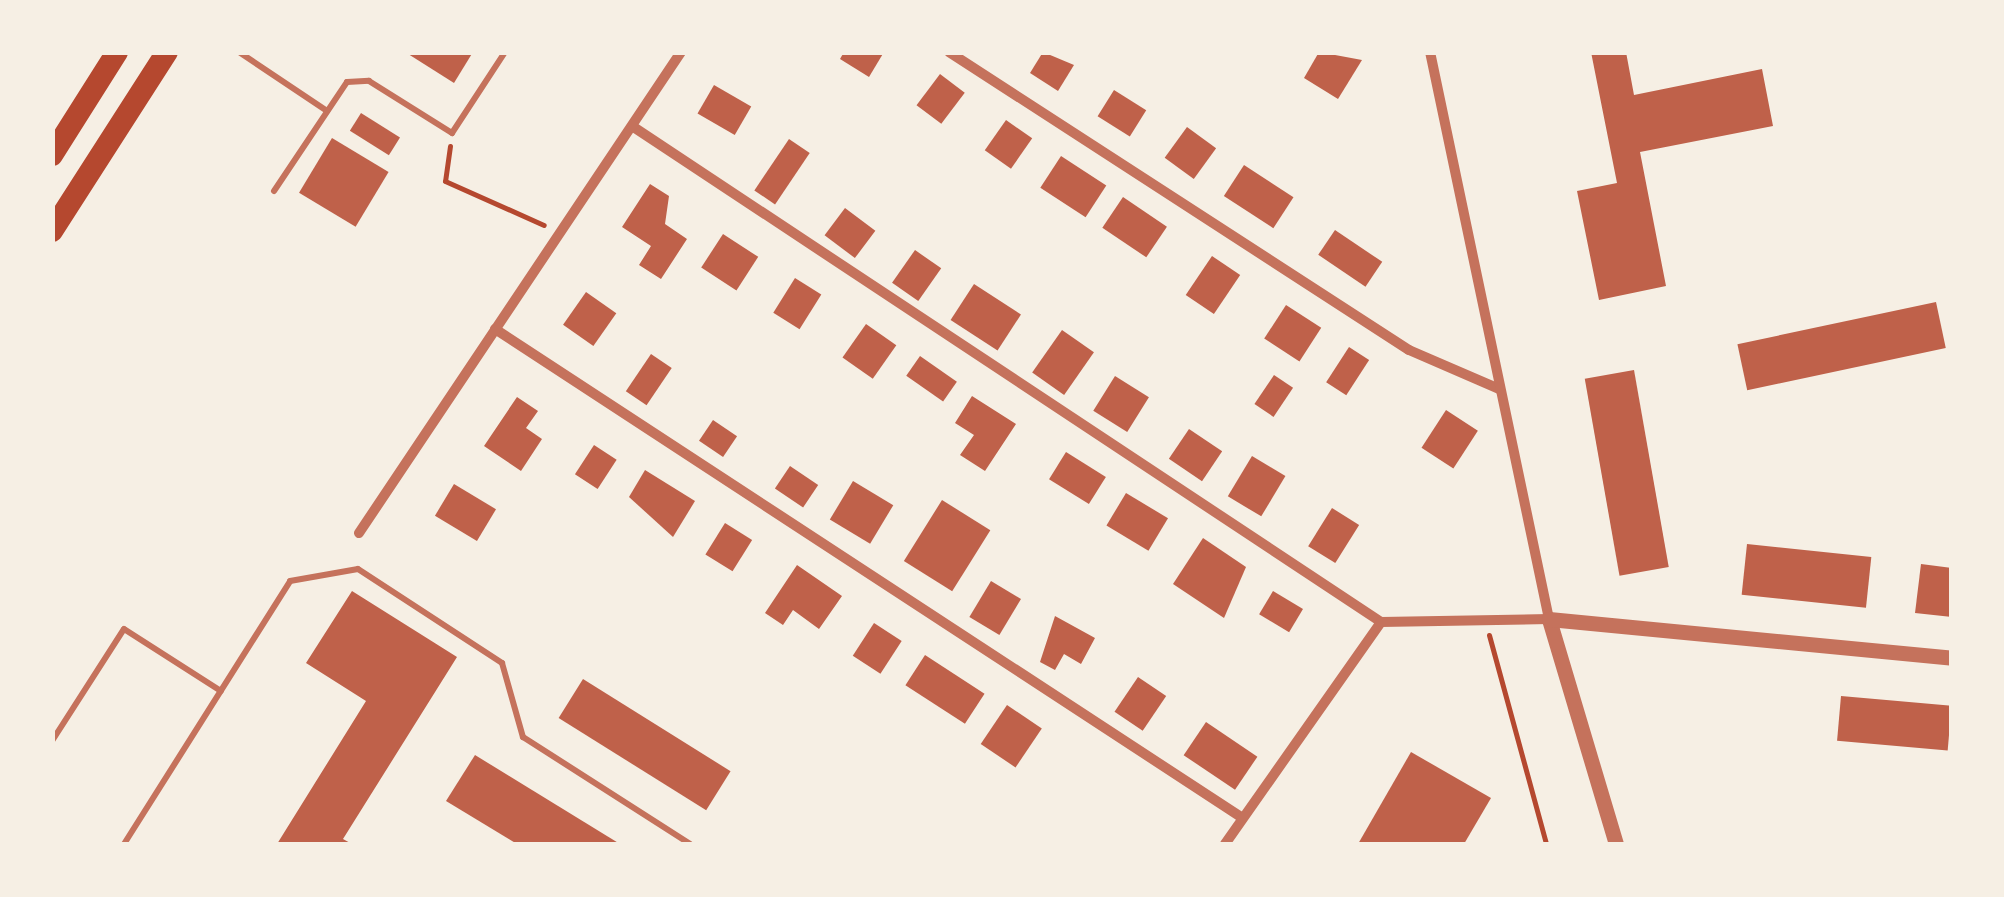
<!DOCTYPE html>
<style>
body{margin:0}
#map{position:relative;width:2004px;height:897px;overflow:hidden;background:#f6efe4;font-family:Commissioner,sans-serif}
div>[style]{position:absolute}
.building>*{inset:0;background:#bf614a;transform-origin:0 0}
.path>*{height:5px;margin:-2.5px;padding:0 2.5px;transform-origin:2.5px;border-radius:2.5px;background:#b5482f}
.service>*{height:6px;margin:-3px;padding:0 3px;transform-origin:3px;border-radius:3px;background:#c5725c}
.minor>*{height:10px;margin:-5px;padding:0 5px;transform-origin:5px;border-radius:5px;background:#c5725c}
.tertiary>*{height:15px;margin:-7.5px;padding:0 7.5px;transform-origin:7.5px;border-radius:7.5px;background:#c5725c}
.trunk>*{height:22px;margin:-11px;padding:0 11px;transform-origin:11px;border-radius:11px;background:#b5482f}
span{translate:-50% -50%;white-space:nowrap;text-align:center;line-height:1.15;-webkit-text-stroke:10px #f6efe4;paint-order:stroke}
.frame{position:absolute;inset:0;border:55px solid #f6efe4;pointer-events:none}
</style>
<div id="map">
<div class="building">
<i style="clip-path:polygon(405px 52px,473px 52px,454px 83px)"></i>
<i style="clip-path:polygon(844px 52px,884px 52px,869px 77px,840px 59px)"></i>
<i style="clip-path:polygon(1043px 52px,1074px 65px,1058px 91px,1030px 73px)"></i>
<i style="clip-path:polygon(1319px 52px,1362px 60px,1338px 99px,1304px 78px)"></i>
<i style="clip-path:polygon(1591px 52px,1626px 52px,1634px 95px,1762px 69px,1773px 126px,1640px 152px,1666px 286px,1599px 300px,1577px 191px,1617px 183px)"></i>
<i style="left:940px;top:74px;width:31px;height:39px;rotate:37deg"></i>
<i style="left:714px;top:85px;width:43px;height:33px;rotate:30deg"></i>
<i style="left:1114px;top:90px;width:38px;height:31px;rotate:32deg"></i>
<i style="left:361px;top:113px;width:46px;height:21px;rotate:32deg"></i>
<i style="left:1006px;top:120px;width:32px;height:37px;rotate:35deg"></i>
<i style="left:1187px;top:127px;width:36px;height:38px;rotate:36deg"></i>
<i style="left:332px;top:138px;width:66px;height:64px;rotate:31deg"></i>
<i style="left:789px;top:139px;width:25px;height:62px;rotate:34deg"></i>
<i style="left:1061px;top:156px;width:54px;height:38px;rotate:33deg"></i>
<i style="left:1244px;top:165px;width:59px;height:37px;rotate:33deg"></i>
<i style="clip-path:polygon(650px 184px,669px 196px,665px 224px,687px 239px,661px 279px,639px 265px,651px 246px,622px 227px)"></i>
<i style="left:1123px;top:197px;width:53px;height:37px;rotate:34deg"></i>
<i style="left:845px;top:208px;width:38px;height:34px;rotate:37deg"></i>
<i style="left:1335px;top:230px;width:57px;height:30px;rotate:34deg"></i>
<i style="left:723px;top:234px;width:42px;height:40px;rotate:33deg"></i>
<i style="left:915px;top:250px;width:32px;height:40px;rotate:35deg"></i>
<i style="left:1212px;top:256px;width:34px;height:47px;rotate:34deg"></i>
<i style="left:795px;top:278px;width:31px;height:41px;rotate:32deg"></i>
<i style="left:974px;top:284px;width:56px;height:43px;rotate:33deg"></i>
<i style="left:586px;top:292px;width:37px;height:40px;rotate:35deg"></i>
<i style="left:1936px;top:302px;width:47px;height:203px;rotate:78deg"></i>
<i style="left:1286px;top:305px;width:42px;height:40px;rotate:33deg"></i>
<i style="left:866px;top:324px;width:37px;height:41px;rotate:35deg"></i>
<i style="left:1062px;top:330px;width:39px;height:52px;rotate:35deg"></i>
<i style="left:1349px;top:347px;width:24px;height:42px;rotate:33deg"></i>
<i style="left:651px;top:354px;width:25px;height:45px;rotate:34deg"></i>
<i style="left:920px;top:356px;width:45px;height:24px;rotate:35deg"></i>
<i style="left:1634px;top:370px;width:200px;height:50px;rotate:80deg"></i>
<i style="left:1274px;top:375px;width:23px;height:35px;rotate:34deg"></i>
<i style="left:1115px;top:376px;width:40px;height:41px;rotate:32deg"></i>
<i style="clip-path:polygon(972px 396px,1016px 424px,985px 471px,960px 455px,974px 435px,955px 423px)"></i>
<i style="clip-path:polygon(517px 397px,538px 411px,526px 428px,542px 439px,521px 471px,484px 446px)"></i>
<i style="left:1446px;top:410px;width:38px;height:45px;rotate:33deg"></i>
<i style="left:713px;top:420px;width:29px;height:25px;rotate:34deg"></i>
<i style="left:1189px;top:429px;width:40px;height:36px;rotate:34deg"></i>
<i style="left:594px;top:445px;width:27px;height:35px;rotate:33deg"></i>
<i style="left:1066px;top:452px;width:47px;height:32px;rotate:32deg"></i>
<i style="left:1252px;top:456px;width:39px;height:47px;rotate:31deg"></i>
<i style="left:790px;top:466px;width:34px;height:27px;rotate:34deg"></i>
<i style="clip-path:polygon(645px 470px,695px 501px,673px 537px,629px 497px)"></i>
<i style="left:853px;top:481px;width:47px;height:45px;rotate:31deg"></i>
<i style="left:454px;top:484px;width:49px;height:37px;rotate:31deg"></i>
<i style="left:1126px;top:493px;width:49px;height:38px;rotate:31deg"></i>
<i style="left:942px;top:500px;width:57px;height:72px;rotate:32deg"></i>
<i style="left:1332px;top:508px;width:32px;height:45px;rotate:32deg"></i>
<i style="left:725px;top:523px;width:32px;height:37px;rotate:32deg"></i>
<i style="clip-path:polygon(1203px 538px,1246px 567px,1224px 618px,1173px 584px)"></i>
<i style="left:1747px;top:544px;width:125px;height:51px;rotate:6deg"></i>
<i style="clip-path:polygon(1921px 564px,1952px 568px,1952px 617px,1915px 613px)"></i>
<i style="clip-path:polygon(797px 565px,842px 596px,819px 629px,793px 610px,783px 625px,765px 613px)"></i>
<i style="left:991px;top:581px;width:35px;height:42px;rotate:31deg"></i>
<i style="clip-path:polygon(352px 591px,457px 657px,343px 839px,352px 844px,277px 844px,366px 701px,306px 663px)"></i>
<i style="left:1273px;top:591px;width:35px;height:27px;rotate:31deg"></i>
<i style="clip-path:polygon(1055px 616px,1095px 638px,1081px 664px,1064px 654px,1055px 670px,1040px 662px)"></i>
<i style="left:874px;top:623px;width:33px;height:39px;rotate:33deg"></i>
<i style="left:925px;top:655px;width:71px;height:36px;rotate:33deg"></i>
<i style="left:1138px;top:677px;width:34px;height:42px;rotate:34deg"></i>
<i style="left:583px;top:679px;width:174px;height:46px;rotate:32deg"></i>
<i style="left:1841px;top:696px;width:111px;height:45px;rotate:5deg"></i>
<i style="left:1007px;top:705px;width:42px;height:47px;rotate:34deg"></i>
<i style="left:1206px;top:722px;width:62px;height:40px;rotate:34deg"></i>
<i style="clip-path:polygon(1411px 752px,1491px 798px,1464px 844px,1358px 844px)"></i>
<i style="clip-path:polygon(475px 755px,620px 844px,517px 844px,446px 801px)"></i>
</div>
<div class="path">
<i style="left:450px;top:146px;width:35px;rotate:98deg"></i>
<i style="left:445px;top:181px;width:108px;rotate:24deg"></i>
<i style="left:1489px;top:635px;width:217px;rotate:74.7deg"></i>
</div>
<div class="service">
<i style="left:239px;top:52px;width:106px;rotate:33.8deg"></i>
<i style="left:274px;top:191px;width:131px;rotate:-56.2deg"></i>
<i style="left:347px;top:82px;width:22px;rotate:-3deg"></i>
<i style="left:369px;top:81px;width:98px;rotate:32.1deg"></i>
<i style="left:452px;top:133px;width:97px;rotate:-56.8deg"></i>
<i style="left:52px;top:741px;width:133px;rotate:-57.3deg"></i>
<i style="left:124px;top:629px;width:115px;rotate:32.6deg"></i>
<i style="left:124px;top:844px;width:311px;rotate:-57.7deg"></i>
<i style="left:290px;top:581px;width:69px;rotate:-10deg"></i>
<i style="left:358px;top:569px;width:172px;rotate:33.1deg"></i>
<i style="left:502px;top:663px;width:77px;rotate:74.2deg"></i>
<i style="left:523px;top:737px;width:198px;rotate:32.6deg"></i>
</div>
<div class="minor">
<i style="left:949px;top:52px;width:548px;rotate:32.94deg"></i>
<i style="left:1409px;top:350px;width:98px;rotate:23.4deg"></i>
<i style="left:635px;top:128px;width:895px;rotate:33.51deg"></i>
<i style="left:495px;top:329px;width:891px;rotate:33.19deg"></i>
<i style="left:359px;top:533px;width:579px;rotate:-56.2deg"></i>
<i style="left:1225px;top:844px;width:271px;rotate:-54.9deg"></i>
<i style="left:1381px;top:622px;width:168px;rotate:-1deg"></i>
<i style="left:1549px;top:619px;width:579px;rotate:-101.85deg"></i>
</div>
<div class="tertiary">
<i style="left:1616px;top:844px;width:235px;rotate:-106.6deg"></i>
<i style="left:1549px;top:619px;width:405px;rotate:5.5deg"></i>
</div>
<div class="trunk">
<i style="left:52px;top:155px;width:122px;rotate:-57.7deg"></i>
<i style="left:52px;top:231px;width:213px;rotate:-57.3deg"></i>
</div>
<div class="frame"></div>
</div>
